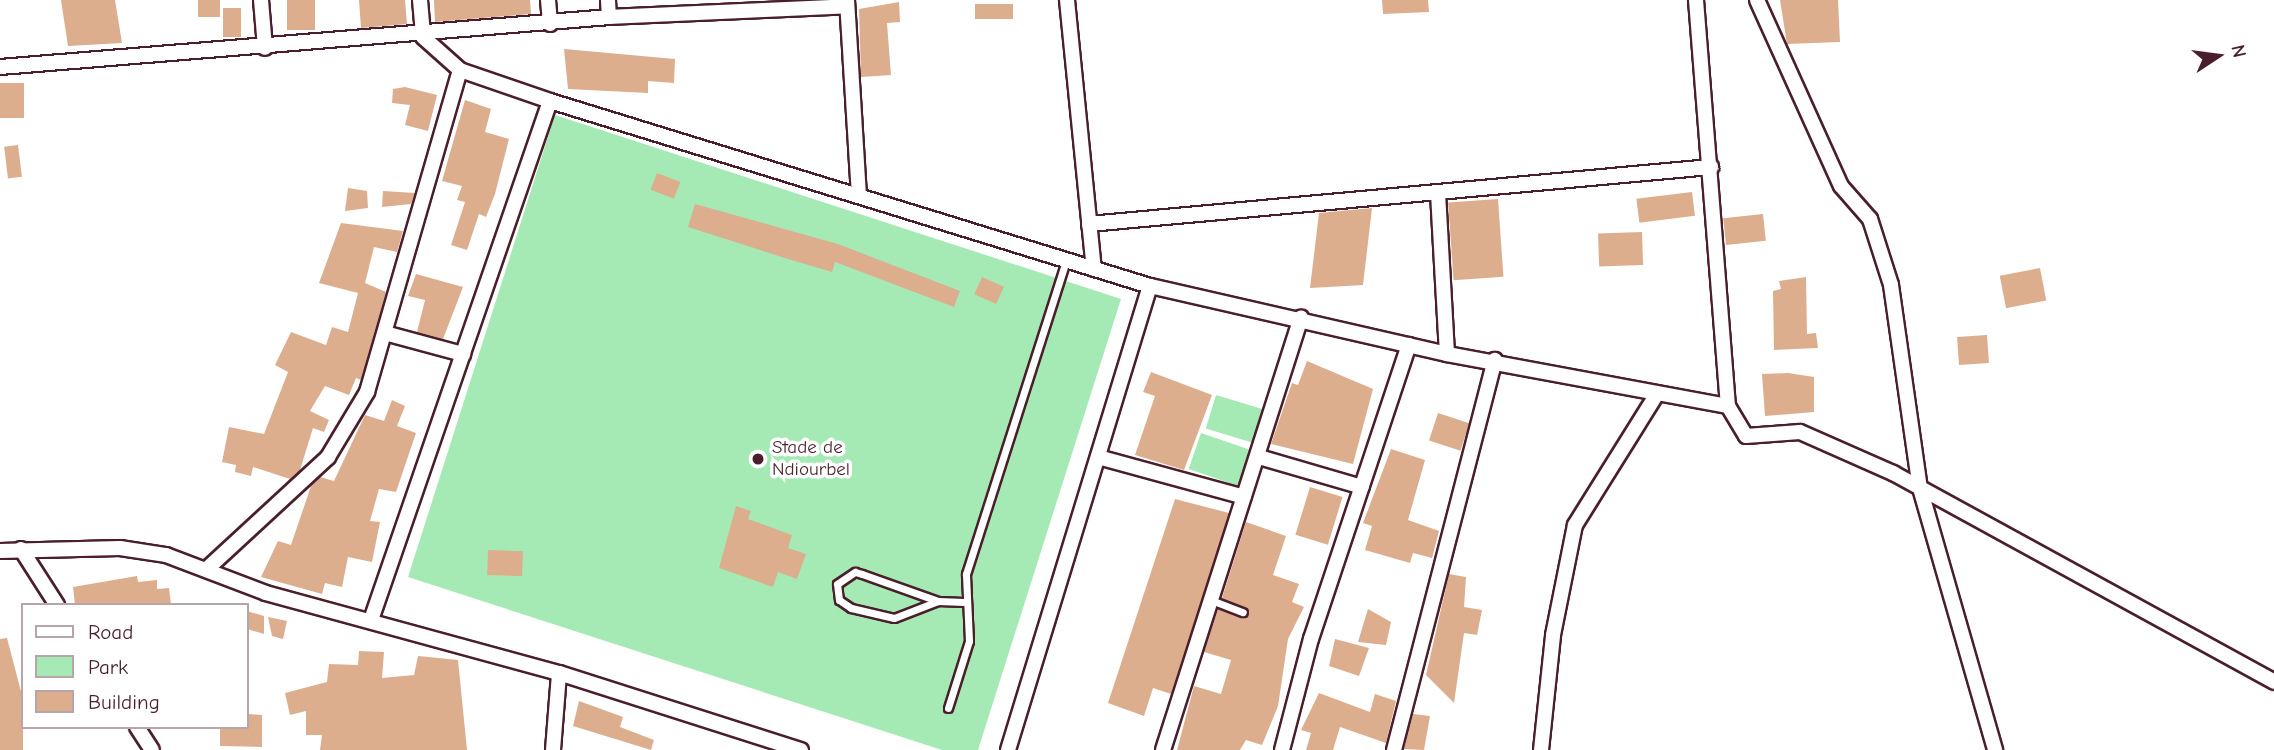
<!DOCTYPE html>
<style>
body{margin:0}
#map{position:relative;width:2274px;height:750px;overflow:hidden;background:#fff;font-family:"Comic Neue",sans-serif}
div>[style]{position:absolute}
.green>*{inset:0;background:#a5eab5;transform-origin:0 0}
.building>*{inset:0;background:#dcae8e;transform-origin:0 0}
.roads{filter:drop-shadow(2px 0 #4a1f2b) drop-shadow(-2px 0 #4a1f2b) drop-shadow(0 2px #4a1f2b) drop-shadow(0 -2px #4a1f2b)}
.service>*{height:7px;margin:-3.5px;padding:0 3.5px;transform-origin:3.5px;border-radius:3.5px;background:#fff}
.minor>*{height:14px;margin:-7px;padding:0 7px;transform-origin:7px;border-radius:7px;background:#fff}
.dots>*{width:19px;height:19px;translate:-50% -50%;box-sizing:border-box;border:4px solid #fff;border-radius:50%}
span{translate:-50% -50%;white-space:nowrap;text-align:center;line-height:1.15;-webkit-text-stroke:7px #fff;paint-order:stroke}
.poi-label{font-size:19px;color:#4a1f2b}
.left{translate:0 -50%;text-align:left}
.legend{position:absolute;left:21px;top:603px;width:228px;height:126px;box-sizing:border-box;background:#fff;border:2px solid #b7a5aa;margin:0;padding:9px 12px;list-style:none;font-size:21px;color:#4a1f2b}
.legend li{display:flex;align-items:center;gap:14px;height:35px}
.legend b{width:35px;border:2px solid #b7a5aa}
.north{position:absolute;left:2183px;top:21px;width:70px;height:70px;-webkit-text-stroke:5px #fff;paint-order:stroke;rotate:77deg;font-size:19px;font-weight:700;line-height:28px;text-align:center;color:#4a1f2b}
.north::after{content:'';display:block;margin:auto;width:24px;height:32px;background:#4a1f2b;clip-path:polygon(50% 0,100% 100%,50% 72%,0 100%)}
</style>
<div id="map">
<div class="green">
<i style="clip-path:polygon(555px 115px,1121px 299px,978px 750px,942px 750px,408px 577px)"></i>
<i style="left:1216px;top:395px;width:50px;height:35px;rotate:17deg"></i>
<i style="left:1201px;top:433px;width:54px;height:38px;rotate:19deg"></i>
</div>
<div class="building">
<i style="clip-path:polygon(61px 0,115px 0,122px 43px,68px 46px)"></i>
<i style="left:198px;top:0;width:22px;height:17px"></i>
<i style="left:287px;top:0;width:28px;height:30px"></i>
<i style="clip-path:polygon(359px 0,405px 0,407px 24px,361px 28px)"></i>
<i style="clip-path:polygon(434px 0,530px 0,531px 14px,435px 22px)"></i>
<i style="clip-path:polygon(1382px 0,1428px 0,1429px 12px,1383px 14px)"></i>
<i style="clip-path:polygon(1780px 0,1838px 0,1840px 42px,1787px 44px)"></i>
<i style="clip-path:polygon(899px 2px,900px 22px,887px 23px,891px 75px,861px 77px,859px 9px)"></i>
<i style="left:975px;top:4px;width:38px;height:15px"></i>
<i style="left:223px;top:8px;width:18px;height:29px"></i>
<i style="clip-path:polygon(564px 49px,675px 59px,674px 83px,648px 81px,648px 93px,568px 89px)"></i>
<i style="left:0;top:83px;width:24px;height:35px"></i>
<i style="clip-path:polygon(405px 87px,437px 95px,428px 131px,405px 125px,410px 105px,392px 103px,393px 89px)"></i>
<i style="clip-path:polygon(465px 100px,491px 109px,485px 132px,509px 139px,495px 194px,486px 217px,479px 214px,467px 250px,451px 245px,465px 202px,457px 200px,462px 186px,442px 181px)"></i>
<i style="left:18px;top:145px;width:32px;height:14px;rotate:83deg"></i>
<i style="left:657px;top:173px;width:25px;height:18px;rotate:21deg"></i>
<i style="clip-path:polygon(348px 188px,367px 191px,368px 208px,345px 211px)"></i>
<i style="clip-path:polygon(383px 191px,415px 193px,411px 204px,382px 207px)"></i>
<i style="left:1692px;top:192px;width:24px;height:56px;rotate:83deg"></i>
<i style="left:1498px;top:199px;width:78px;height:50px;rotate:86deg"></i>
<i style="clip-path:polygon(695px 204px,838px 244px,960px 291px,954px 307px,835px 262px,832px 272px,788px 259px,688px 227px)"></i>
<i style="clip-path:polygon(1372px 208px,1363px 285px,1310px 288px,1319px 213px)"></i>
<i style="left:1763px;top:214px;width:27px;height:40px;rotate:84deg"></i>
<i style="clip-path:polygon(341px 223px,403px 231px,397px 252px,374px 247px,365px 283px,386px 292px,361px 380px,356px 378px,349px 395px,325px 386px,310px 411px,329px 420px,324px 432px,313px 428px,300px 470px,290px 479px,253px 467px,251px 476px,235px 472px,236px 465px,222px 462px,229px 427px,264px 434px,288px 372px,275px 365px,291px 332px,326px 345px,332px 327px,348px 332px,358px 293px,319px 283px)"></i>
<i style="left:1642px;top:232px;width:33px;height:44px;rotate:88deg"></i>
<i style="left:2040px;top:268px;width:33px;height:41px;rotate:79deg"></i>
<i style="clip-path:polygon(416px 274px,463px 287px,443px 339px,417px 332px,425px 300px,408px 296px)"></i>
<i style="left:982px;top:277px;width:24px;height:19px;rotate:24deg"></i>
<i style="clip-path:polygon(1806px 277px,1807px 334px,1816px 333px,1818px 348px,1774px 350px,1773px 291px,1781px 289px,1779px 281px)"></i>
<i style="left:1987px;top:335px;width:28px;height:30px;rotate:86deg"></i>
<i style="clip-path:polygon(1307px 361px,1373px 389px,1353px 464px,1271px 444px,1292px 383px,1298px 385px)"></i>
<i style="clip-path:polygon(1151px 372px,1212px 395px,1184px 470px,1135px 455px,1155px 396px,1143px 392px)"></i>
<i style="clip-path:polygon(1788px 373px,1814px 377px,1814px 412px,1765px 416px,1762px 374px)"></i>
<i style="clip-path:polygon(392px 400px,405px 406px,397px 426px,416px 433px,396px 492px,379px 489px,370px 521px,380px 522px,372px 562px,348px 557px,342px 587px,325px 583px,322px 594px,261px 577px,278px 541px,291px 545px,311px 486px,320px 477px,334px 481px,365px 415px,384px 421px)"></i>
<i style="left:1438px;top:413px;width:33px;height:29px;rotate:18deg"></i>
<i style="clip-path:polygon(1391px 449px,1425px 460px,1408px 520px,1439px 531px,1432px 558px,1413px 553px,1410px 563px,1365px 550px,1372px 526px,1363px 523px)"></i>
<i style="left:1310px;top:487px;width:34px;height:50px;rotate:17deg"></i>
<i style="clip-path:polygon(1175px 499px,1229px 513px,1171px 694px,1153px 688px,1144px 716px,1108px 703px)"></i>
<i style="clip-path:polygon(736px 506px,751px 511px,748px 519px,792px 535px,788px 548px,806px 554px,797px 579px,778px 572px,773px 587px,719px 568px)"></i>
<i style="clip-path:polygon(1246px 522px,1286px 536px,1273px 575px,1299px 584px,1292px 602px,1304px 607px,1288px 639px,1278px 706px,1262px 745px,1246px 740px,1240px 750px,1177px 750px,1194px 686px,1221px 694px,1231px 660px,1204px 652px,1218px 609px,1242px 618px,1249px 613px,1222px 598px)"></i>
<i style="left:488px;top:550px;width:35px;height:25px;rotate:2deg"></i>
<i style="clip-path:polygon(1449px 574px,1466px 577px,1464px 607px,1482px 610px,1477px 635px,1464px 633px,1454px 703px,1426px 675px)"></i>
<i style="clip-path:polygon(137px 576px,138px 582px,157px 580px,157px 589px,169px 588px,171px 605px,75px 605px,73px 587px)"></i>
<i style="clip-path:polygon(1368px 609px,1391px 622px,1386px 645px,1358px 642px)"></i>
<i style="clip-path:polygon(247px 611px,264px 616px,264px 634px,247px 629px)"></i>
<i style="clip-path:polygon(268px 617px,287px 621px,283px 639px,272px 636px)"></i>
<i style="clip-path:polygon(7px 638px,23px 699px,23px 750px,0 750px,0 639px)"></i>
<i style="clip-path:polygon(1335px 639px,1369px 648px,1359px 676px,1329px 666px)"></i>
<i style="clip-path:polygon(359px 651px,384px 652px,382px 678px,414px 675px,418px 656px,458px 660px,467px 750px,320px 750px,322px 735px,306px 735px,306px 711px,290px 715px,285px 693px,327px 682px,329px 664px,358px 665px)"></i>
<i style="clip-path:polygon(1319px 693px,1370px 712px,1375px 694px,1396px 701px,1386px 743px,1340px 727px,1333px 750px,1306px 750px,1311px 733px,1301px 730px)"></i>
<i style="clip-path:polygon(579px 701px,623px 717px,620px 727px,654px 740px,651px 750px,573px 726px)"></i>
<i style="clip-path:polygon(247px 714px,262px 715px,262px 747px,220px 746px,220px 727px,247px 727px)"></i>
<i style="clip-path:polygon(1413px 714px,1430px 716px,1424px 750px,1404px 749px)"></i>
</div>
<div class="roads">
<div class="service">
<i style="left:855px;top:572px;width:7px;rotate:16deg"></i>
<i style="left:862px;top:574px;width:81px;rotate:19.6deg"></i>
<i style="left:938px;top:601px;width:47px;rotate:158.9deg"></i>
<i style="left:894px;top:618px;width:44px;rotate:-166.9deg"></i>
<i style="left:851px;top:608px;width:14px;rotate:-146deg"></i>
<i style="left:839px;top:600px;width:16px;rotate:-97deg"></i>
<i style="left:837px;top:584px;width:22px;rotate:-34deg"></i>
<i style="left:1211px;top:600px;width:34px;rotate:21deg"></i>
<i style="left:938px;top:601px;width:26px;rotate:2deg"></i>
<i style="left:948px;top:708px;width:70px;rotate:-72.6deg"></i>
<i style="left:969px;top:641px;width:67px;rotate:-92.6deg"></i>
<i style="left:966px;top:574px;width:329px;rotate:-72.3deg"></i>
</div>
<div class="minor">
<i style="left:261px;top:0;width:48px;rotate:85.2deg"></i>
<i style="left:420px;top:0;width:37px;rotate:85deg"></i>
<i style="left:423px;top:37px;width:50px;rotate:41.7deg"></i>
<i style="left:460px;top:70px;width:95px;rotate:19deg"></i>
<i style="left:550px;top:101px;width:628px;rotate:17.14deg"></i>
<i style="left:1150px;top:286px;width:305px;rotate:12.9deg"></i>
<i style="left:1447px;top:354px;width:286px;rotate:10.5deg"></i>
<i style="left:1728px;top:406px;width:35px;rotate:59deg"></i>
<i style="left:1746px;top:436px;width:54px;rotate:-4.2deg"></i>
<i style="left:1800px;top:432px;width:102px;rotate:23.8deg"></i>
<i style="left:1893px;top:473px;width:435px;rotate:28.7deg"></i>
<i style="left:548px;top:0;width:24px;rotate:85deg"></i>
<i style="left:608px;top:0;width:17px;rotate:87deg"></i>
<i style="left:847px;top:0;width:196px;rotate:86.5deg"></i>
<i style="left:1067px;top:0;width:270px;rotate:84.3deg"></i>
<i style="left:1696px;top:0;width:407px;rotate:85.5deg"></i>
<i style="left:1757px;top:0;width:204px;rotate:65.7deg"></i>
<i style="left:1841px;top:186px;width:44px;rotate:48.7deg"></i>
<i style="left:1870px;top:219px;width:69px;rotate:72.3deg"></i>
<i style="left:1891px;top:285px;width:205px;rotate:81.9deg"></i>
<i style="left:1920px;top:488px;width:273px;rotate:74deg"></i>
<i style="left:0;top:67px;width:611px;rotate:-4.69deg"></i>
<i style="left:609px;top:17px;width:238px;rotate:-2.6deg"></i>
<i style="left:1438px;top:193px;width:161px;rotate:86.8deg"></i>
<i style="left:1089px;top:224px;width:625px;rotate:-5.24deg"></i>
<i style="left:385px;top:333px;width:81px;rotate:15.1deg"></i>
<i style="left:1098px;top:457px;width:151px;rotate:15.3deg"></i>
<i style="left:1259px;top:457px;width:107px;rotate:16.2deg"></i>
<i style="left:21px;top:549px;width:67px;rotate:57.3deg"></i>
<i style="left:0;top:551px;width:120px;rotate:-1.4deg"></i>
<i style="left:120px;top:548px;width:47px;rotate:8.7deg"></i>
<i style="left:166px;top:555px;width:107px;rotate:20.8deg"></i>
<i style="left:266px;top:593px;width:304px;rotate:15.3deg"></i>
<i style="left:559px;top:673px;width:254px;rotate:17.7deg"></i>
<i style="left:209px;top:567px;width:162px;rotate:-42.7deg"></i>
<i style="left:328px;top:457px;width:76px;rotate:-59deg"></i>
<i style="left:367px;top:392px;width:335px;rotate:-73.9deg"></i>
<i style="left:371px;top:620px;width:549px;rotate:-70.97deg"></i>
<i style="left:137px;top:727px;width:27px;rotate:57deg"></i>
<i style="left:553px;top:750px;width:77px;rotate:-85.5deg"></i>
<i style="left:1008px;top:750px;width:485px;rotate:-73deg"></i>
<i style="left:1163px;top:750px;width:454px;rotate:-72.3deg"></i>
<i style="left:1282px;top:750px;width:115px;rotate:-75.4deg"></i>
<i style="left:1311px;top:639px;width:310px;rotate:-71.6deg"></i>
<i style="left:1394px;top:750px;width:403px;rotate:-75.5deg"></i>
<i style="left:1541px;top:750px;width:116px;rotate:-84deg"></i>
<i style="left:1553px;top:635px;width:112px;rotate:-78.7deg"></i>
<i style="left:1575px;top:525px;width:155px;rotate:-58deg"></i>
</div>
</div>
<div class="dots">
<i style="left:758px;top:459px;background:#4a1f2b"></i>
</div>
<div class="poi-label">
<span class="left" style="left:772px;top:459px">Stade de<br>Ndiourbel</span>
</div>
<ul class="legend">
<li><b style="height:9px;background:#fff"></b>Road</li>
<li><b style="height:19px;background:#a5eab5"></b>Park</li>
<li><b style="height:19px;background:#dcae8e"></b>Building</li>
</ul>
<div class="north">N</div>
</div>
